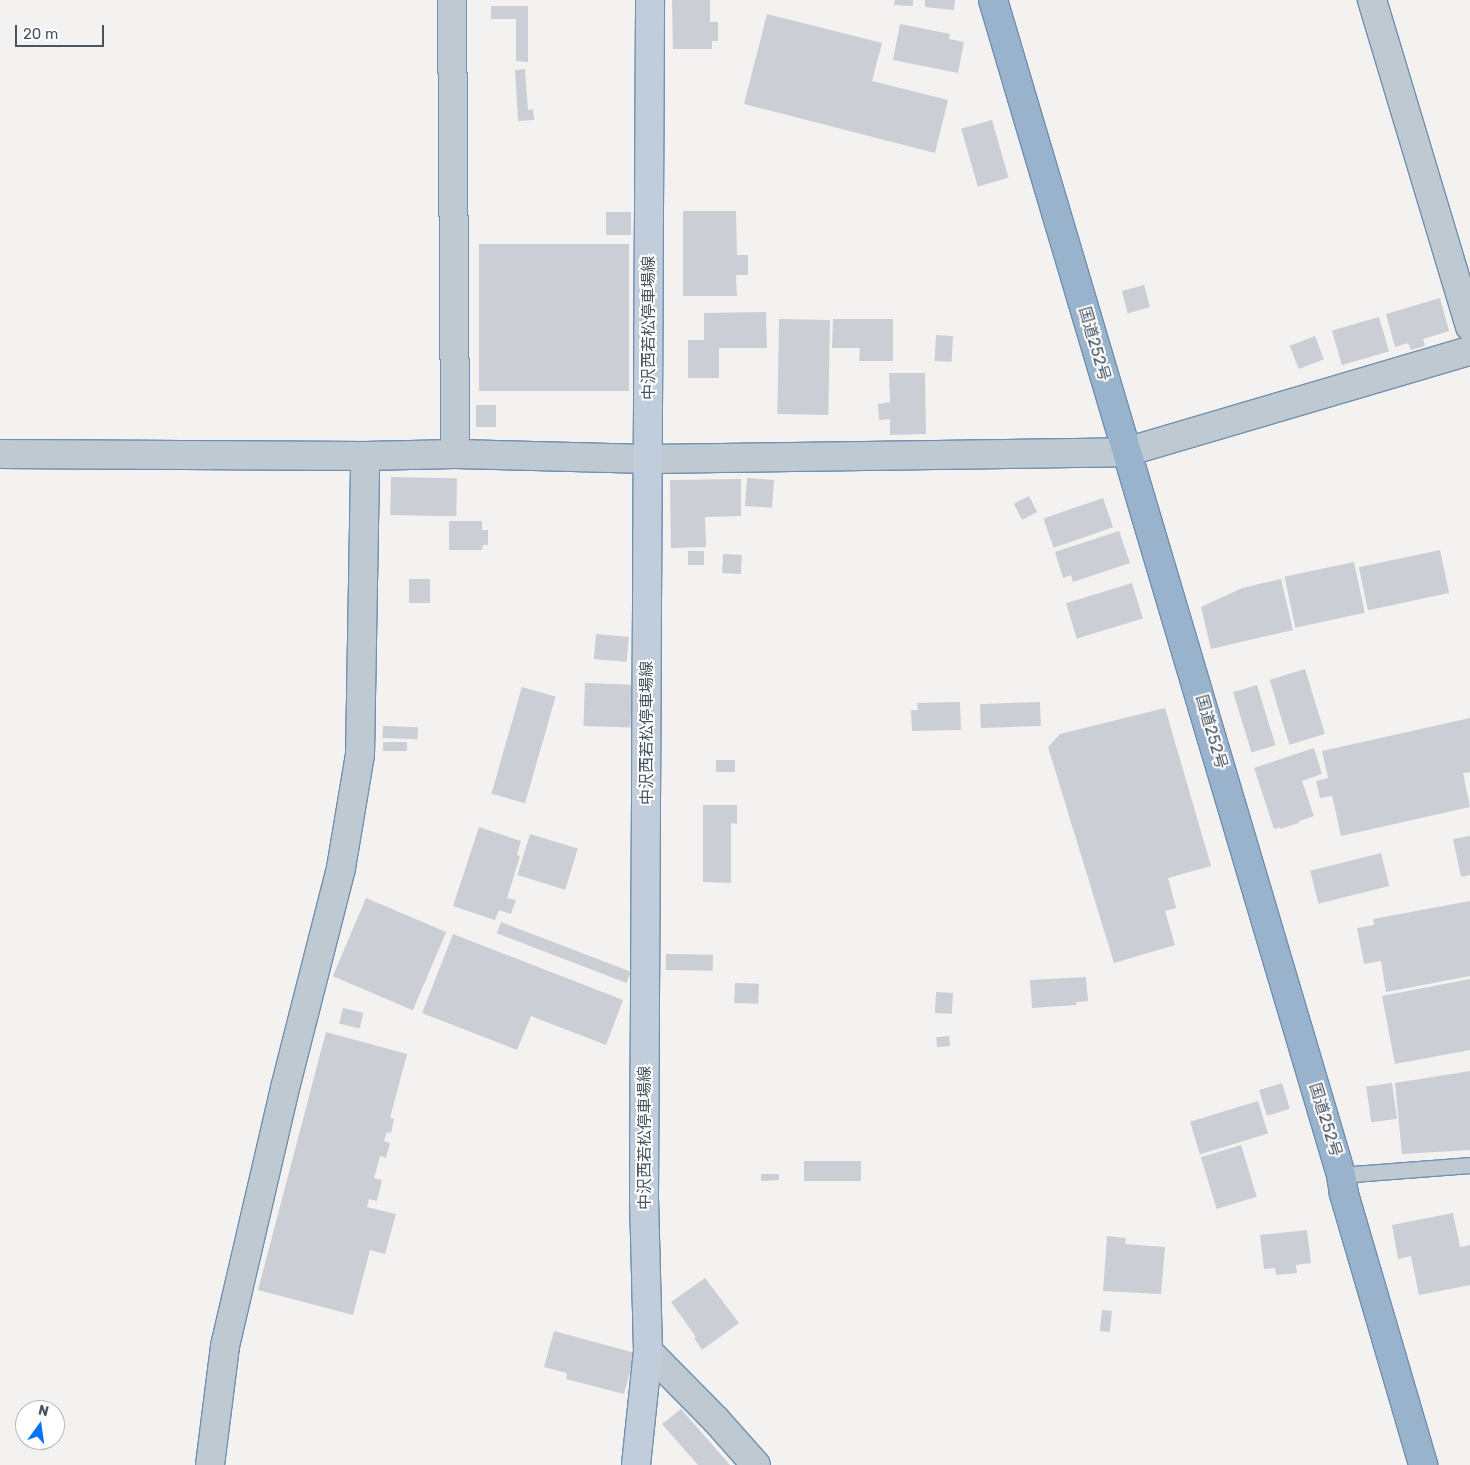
<!DOCTYPE html>
<meta charset="utf-8">
<style>
body{margin:0}
#map{position:relative;width:1470px;height:1465px;overflow:hidden;background:#f4f1f1;font-family:Rubik,"Noto Sans JP",sans-serif}
div>[style]{position:absolute}
.building>*{inset:0;background:#cbced4;transform-origin:0 0}
.roads{filter:drop-shadow(1px 0 #7090b1) drop-shadow(-1px 0 #7090b1) drop-shadow(0 1px #7090b1) drop-shadow(0 -1px #7090b1)}
.service>*{height:15px;margin:-7.5px;padding:0 7.5px;transform-origin:7.5px;border-radius:7.5px;background:#bec9d2}
.minor>*{height:28px;margin:-14px;padding:0 14px;transform-origin:14px;border-radius:14px;background:#bec9d2}
.secondary>*{height:28px;margin:-14px;padding:0 14px;transform-origin:14px;border-radius:14px;background:#c1cdda}
.trunk>*{height:28px;margin:-14px;padding:0 14px;transform-origin:14px;border-radius:14px;background:#9ab3cc}
span{translate:-50% -50%;white-space:nowrap;text-align:center;line-height:1.15;-webkit-text-stroke:4px #fff;paint-order:stroke}
.street-label{font-size:16px;color:#475561}
.north{position:absolute;left:15px;top:1400px;width:50px;height:50px;box-sizing:border-box;background:#fff;border:1px solid #b5bbc0;border-radius:50%;rotate:14deg;font-size:14px;font-weight:700;line-height:20px;text-align:center;color:#475561}
.north::after{content:'';display:block;margin:auto;width:18px;height:22px;background:#0674f9;clip-path:polygon(50% 0,100% 100%,50% 72%,0 100%)}
.scale{position:absolute;left:15px;top:25px;width:89px;height:22px;box-sizing:border-box;border:2px solid #475561;border-top:0;padding-left:6px;font-size:15px;line-height:18px;white-space:nowrap;color:#475561;-webkit-text-stroke:4px #fff;paint-order:stroke}
</style>
<div id="map">
<div class="building">
<i style="clip-path:polygon(672px 0,710px 0,710px 22px,718px 22px,718px 41px,712px 41px,712px 49px,673px 49px)"></i>
<i style="clip-path:polygon(895px 0,913px 0,913px 6px,894px 5px)"></i>
<i style="clip-path:polygon(925px 0,955px 0,954px 10px,925px 7px)"></i>
<i style="clip-path:polygon(491px 6px,528px 6px,528px 62px,516px 61px,516px 19px,491px 19px)"></i>
<i style="clip-path:polygon(767px 14px,882px 43px,872px 81px,948px 100px,935px 153px,744px 104px)"></i>
<i style="clip-path:polygon(900px 24px,950px 34px,949px 39px,964px 42px,958px 73px,893px 60px)"></i>
<i style="clip-path:polygon(525px 69px,528px 110px,533px 109px,534px 120px,518px 121px,515px 70px)"></i>
<i style="left:992px;top:120px;width:60px;height:32px;rotate:74deg"></i>
<i style="clip-path:polygon(683px 211px,736px 211px,737px 255px,748px 255px,748px 275px,736px 275px,737px 296px,683px 296px)"></i>
<i style="left:606px;top:212px;width:25px;height:23px"></i>
<i style="left:479px;top:244px;width:150px;height:147px"></i>
<i style="left:1144px;top:285px;width:23px;height:23px;rotate:75deg"></i>
<i style="clip-path:polygon(1440px 298px,1449px 331px,1423px 339px,1425px 346px,1411px 350px,1408px 343px,1395px 347px,1386px 314px)"></i>
<i style="clip-path:polygon(766px 312px,767px 348px,719px 348px,719px 378px,688px 378px,688px 340px,704px 340px,704px 313px)"></i>
<i style="left:1379px;top:317px;width:36px;height:49px;rotate:74deg"></i>
<i style="left:779px;top:319px;width:51px;height:95px;rotate:1deg"></i>
<i style="clip-path:polygon(833px 319px,893px 319px,893px 361px,859px 361px,860px 348px,832px 348px)"></i>
<i style="left:936px;top:335px;width:17px;height:26px;rotate:3deg"></i>
<i style="left:1315px;top:336px;width:25px;height:27px;rotate:69deg"></i>
<i style="clip-path:polygon(889px 373px,925px 373px,926px 434px,890px 435px,890px 419px,879px 420px,878px 404px,890px 402px)"></i>
<i style="left:476px;top:405px;width:20px;height:22px"></i>
<i style="left:391px;top:477px;width:66px;height:38px;rotate:1deg"></i>
<i style="left:747px;top:478px;width:27px;height:28px;rotate:4deg"></i>
<i style="clip-path:polygon(741px 479px,741px 516px,705px 517px,706px 547px,671px 548px,670px 480px)"></i>
<i style="left:1029px;top:496px;width:18px;height:17px;rotate:63deg"></i>
<i style="left:1103px;top:498px;width:31px;height:63px;rotate:71deg"></i>
<i style="clip-path:polygon(449px 521px,482px 521px,482px 530px,488px 530px,488px 545px,483px 545px,482px 550px,449px 550px)"></i>
<i style="clip-path:polygon(1119px 531px,1130px 563px,1073px 582px,1071px 575px,1063px 578px,1055px 552px)"></i>
<i style="left:1440px;top:550px;width:44px;height:83px;rotate:78deg"></i>
<i style="left:688px;top:551px;width:16px;height:14px"></i>
<i style="left:723px;top:554px;width:19px;height:19px;rotate:3deg"></i>
<i style="left:1354px;top:562px;width:52px;height:71px;rotate:78deg"></i>
<i style="left:430px;top:579px;width:24px;height:21px;rotate:90deg"></i>
<i style="clip-path:polygon(1281px 579px,1293px 630px,1211px 649px,1201px 607px,1242px 588px)"></i>
<i style="left:1132px;top:583px;width:37px;height:69px;rotate:73deg"></i>
<i style="left:596px;top:634px;width:33px;height:25px;rotate:5deg"></i>
<i style="left:1305px;top:669px;width:68px;height:37px;rotate:73deg"></i>
<i style="left:585px;top:683px;width:47px;height:43px;rotate:2deg"></i>
<i style="left:1257px;top:685px;width:63px;height:25px;rotate:73deg"></i>
<i style="left:522px;top:687px;width:35px;height:111px;rotate:16deg"></i>
<i style="clip-path:polygon(960px 702px,961px 730px,912px 731px,911px 710px,918px 710px,917px 703px)"></i>
<i style="left:1040px;top:702px;width:24px;height:60px;rotate:88deg"></i>
<i style="clip-path:polygon(1165px 708px,1211px 866px,1168px 878px,1176px 908px,1165px 911px,1175px 945px,1114px 963px,1048px 747px,1060px 734px)"></i>
<i style="clip-path:polygon(1470px 718px,1470px 772px,1463px 773px,1470px 807px,1341px 836px,1332px 796px,1320px 798px,1316px 781px,1328px 778px,1322px 751px)"></i>
<i style="left:383px;top:726px;width:35px;height:12px;rotate:2deg"></i>
<i style="left:383px;top:742px;width:24px;height:9px"></i>
<i style="clip-path:polygon(1314px 748px,1322px 774px,1302px 781px,1314px 816px,1299px 821px,1299px 823px,1280px 829px,1280px 827px,1274px 829px,1254px 768px)"></i>
<i style="left:716px;top:760px;width:19px;height:12px"></i>
<i style="clip-path:polygon(703px 805px,737px 805px,737px 824px,731px 823px,731px 883px,703px 882px)"></i>
<i style="clip-path:polygon(479px 827px,521px 841px,517px 855px,520px 856px,507px 898px,516px 900px,511px 914px,499px 910px,495px 920px,453px 906px)"></i>
<i style="left:530px;top:834px;width:50px;height:43px;rotate:17deg"></i>
<i style="clip-path:polygon(1470px 836px,1470px 875px,1461px 877px,1453px 839px)"></i>
<i style="left:1381px;top:853px;width:34px;height:73px;rotate:76deg"></i>
<i style="left:366px;top:898px;width:87px;height:85px;rotate:23deg"></i>
<i style="clip-path:polygon(1470px 901px,1470px 976px,1386px 992px,1381px 961px,1364px 964px,1357px 928px,1374px 925px,1373px 919px)"></i>
<i style="left:501px;top:922px;width:139px;height:12px;rotate:21deg"></i>
<i style="clip-path:polygon(453px 934px,623px 1000px,606px 1045px,531px 1016px,517px 1050px,422px 1013px)"></i>
<i style="left:666px;top:954px;width:47px;height:16px;rotate:1deg"></i>
<i style="clip-path:polygon(1086px 977px,1088px 1001px,1076px 1002px,1077px 1005px,1032px 1008px,1030px 980px)"></i>
<i style="clip-path:polygon(1470px 979px,1470px 1050px,1395px 1064px,1382px 996px)"></i>
<i style="left:735px;top:983px;width:24px;height:20px;rotate:2deg"></i>
<i style="left:936px;top:992px;width:17px;height:21px;rotate:3deg"></i>
<i style="left:343px;top:1008px;width:21px;height:16px;rotate:14deg"></i>
<i style="clip-path:polygon(326px 1032px,407px 1054px,390px 1118px,394px 1119px,391px 1133px,387px 1132px,384px 1141px,390px 1143px,386px 1158px,380px 1156px,374px 1178px,382px 1180px,377px 1201px,369px 1199px,367px 1207px,396px 1214px,385px 1254px,370px 1250px,353px 1315px,258px 1290px)"></i>
<i style="left:949px;top:1036px;width:10px;height:13px;rotate:84deg"></i>
<i style="clip-path:polygon(1470px 1071px,1470px 1150px,1402px 1154px,1395px 1083px)"></i>
<i style="left:1282px;top:1083px;width:27px;height:24px;rotate:73deg"></i>
<i style="left:1392px;top:1083px;width:36px;height:26px;rotate:82deg"></i>
<i style="left:1258px;top:1101px;width:34px;height:71px;rotate:73deg"></i>
<i style="left:1241px;top:1145px;width:54px;height:42px;rotate:73deg"></i>
<i style="left:861px;top:1161px;width:20px;height:57px;rotate:90deg"></i>
<i style="clip-path:polygon(761px 1174px,779px 1174px,779px 1180px,761px 1181px)"></i>
<i style="clip-path:polygon(1453px 1213px,1460px 1247px,1470px 1245px,1470px 1285px,1419px 1295px,1411px 1256px,1398px 1259px,1392px 1225px)"></i>
<i style="clip-path:polygon(1307px 1230px,1311px 1263px,1296px 1265px,1297px 1273px,1276px 1275px,1275px 1268px,1264px 1269px,1260px 1235px)"></i>
<i style="clip-path:polygon(1107px 1236px,1126px 1238px,1125px 1244px,1165px 1247px,1161px 1294px,1103px 1291px)"></i>
<i style="clip-path:polygon(705px 1278px,739px 1323px,702px 1350px,694px 1338px,696px 1337px,671px 1302px)"></i>
<i style="left:1102px;top:1310px;width:10px;height:21px;rotate:6deg"></i>
<i style="clip-path:polygon(554px 1331px,635px 1353px,624px 1394px,566px 1379px,567px 1373px,544px 1367px)"></i>
<i style="clip-path:polygon(681px 1409px,730px 1465px,698px 1465px,662px 1424px)"></i>
</div>
<div class="roads">
<div class="service">
<i style="left:1341px;top:1175px;width:129px;rotate:-4.4deg"></i>
</div>
<div class="minor">
<i style="left:452px;top:0;width:454px;rotate:89.6deg"></i>
<i style="left:1372px;top:0;width:341px;rotate:73.3deg"></i>
<i style="left:0;top:454px;width:365px;rotate:0.3deg"></i>
<i style="left:365px;top:456px;width:90px;rotate:-1.3deg"></i>
<i style="left:455px;top:454px;width:194px;rotate:1.5deg"></i>
<i style="left:649px;top:459px;width:477px;rotate:-0.8deg"></i>
<i style="left:1126px;top:452px;width:359px;rotate:-16.4deg"></i>
<i style="left:648px;top:1351px;width:97px;rotate:45.4deg"></i>
<i style="left:716px;top:1420px;width:60px;rotate:48.4deg"></i>
<i style="left:210px;top:1465px;width:120px;rotate:-82.8deg"></i>
<i style="left:225px;top:1346px;width:265px;rotate:-76.9deg"></i>
<i style="left:285px;top:1088px;width:227px;rotate:-75.7deg"></i>
<i style="left:341px;top:868px;width:115px;rotate:-80.5deg"></i>
<i style="left:360px;top:755px;width:299px;rotate:-89deg"></i>
</div>
<div class="secondary">
<i style="left:636px;top:1465px;width:115px;rotate:-84deg"></i>
<i style="left:648px;top:1351px;width:154px;rotate:-91.5deg"></i>
<i style="left:644px;top:1197px;width:1197px;rotate:-89.71deg"></i>
</div>
<div class="trunk">
<i style="left:993px;top:0;width:1225px;rotate:73.5deg"></i>
<i style="left:1341px;top:1175px;width:19px;rotate:81deg"></i>
<i style="left:1344px;top:1194px;width:282px;rotate:73.7deg"></i>
</div>
</div>
<div class="street-label">
<span style="left:649px;top:328px;rotate:-90deg">中沢西若松停車場線</span>
<span style="left:1094px;top:344px;rotate:74deg">国道252号</span>
<span style="left:1211px;top:732px;rotate:74deg">国道252号</span>
<span style="left:647px;top:733px;rotate:-90deg">中沢西若松停車場線</span>
<span style="left:1325px;top:1120px;rotate:73deg">国道252号</span>
<span style="left:645px;top:1138px;rotate:-90deg">中沢西若松停車場線</span>
</div>
<div class="north">N</div>
<div class="scale">20 m</div>
</div>
